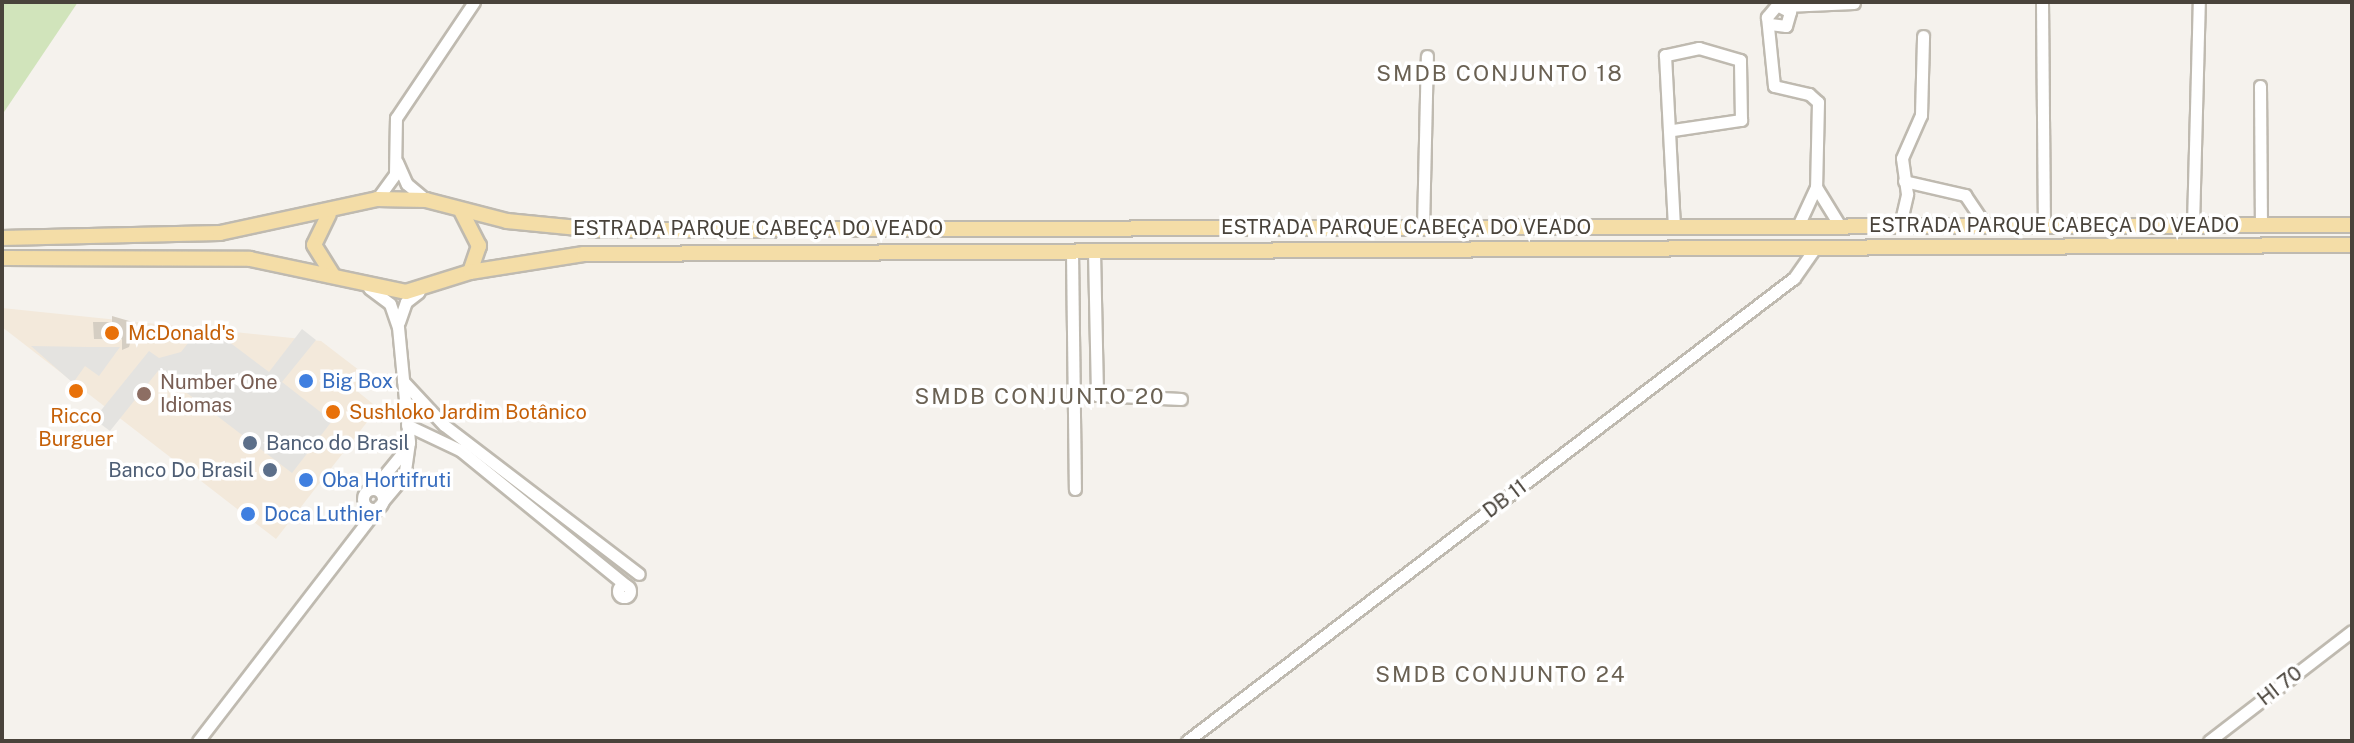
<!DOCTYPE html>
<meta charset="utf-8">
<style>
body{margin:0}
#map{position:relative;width:2354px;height:743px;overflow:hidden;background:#f5f2ed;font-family:"Public Sans",sans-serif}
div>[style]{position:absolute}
.commercial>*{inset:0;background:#f3e9db}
.green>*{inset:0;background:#d1e4bb}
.parking>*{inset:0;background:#e4e3e0}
.building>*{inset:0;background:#d5cec3}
.roads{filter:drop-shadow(2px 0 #bfbab0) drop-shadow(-2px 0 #bfbab0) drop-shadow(0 2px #bfbab0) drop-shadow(0 -2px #bfbab0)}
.minor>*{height:11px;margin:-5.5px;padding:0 5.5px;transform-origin:5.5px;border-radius:5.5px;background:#fff}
.minor>.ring{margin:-5.5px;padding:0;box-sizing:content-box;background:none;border:11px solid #fff;border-radius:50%}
.major>*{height:14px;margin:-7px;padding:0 7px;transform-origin:7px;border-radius:7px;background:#f4dda7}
.dots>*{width:22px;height:22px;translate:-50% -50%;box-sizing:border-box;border:4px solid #fff;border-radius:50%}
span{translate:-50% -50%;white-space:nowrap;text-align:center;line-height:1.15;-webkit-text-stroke:7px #fff;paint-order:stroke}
.street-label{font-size:20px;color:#49433b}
.food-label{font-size:20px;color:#c56008}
.left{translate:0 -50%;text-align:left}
.shop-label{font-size:20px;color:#366cbe}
.education-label{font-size:20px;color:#785e54}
.service-label{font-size:20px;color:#4e5e75}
.right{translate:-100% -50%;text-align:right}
.neighbourhood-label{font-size:22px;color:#6a6153;letter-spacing:2px}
.frame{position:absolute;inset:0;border:4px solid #49433b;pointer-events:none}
</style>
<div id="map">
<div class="commercial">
<i style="clip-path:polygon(2px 308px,321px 341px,368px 377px,357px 391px,378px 408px,276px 539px,2px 327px)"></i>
</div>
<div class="green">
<i style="clip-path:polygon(2px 2px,78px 2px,2px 115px)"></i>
</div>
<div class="parking">
<i style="clip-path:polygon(204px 323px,269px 372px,302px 329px,316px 340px,282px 382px,332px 421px,292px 473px,158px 371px,110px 431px,94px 419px,149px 351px,159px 358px,181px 352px)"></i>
<i style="clip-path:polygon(31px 346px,88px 347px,120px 347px,99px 376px,85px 366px,73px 383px)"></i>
</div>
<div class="building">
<i style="clip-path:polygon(112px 316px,136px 323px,129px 347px,122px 350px,122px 339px,94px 339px,93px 322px,112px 322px)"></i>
</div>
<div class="roads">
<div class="minor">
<i style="left:2042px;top:2px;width:223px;rotate:89.5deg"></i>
<i style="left:1785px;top:6px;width:69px;rotate:-2.5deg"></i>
<i style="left:1770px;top:24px;width:16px;rotate:7deg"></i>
<i style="left:1786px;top:26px;width:15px;rotate:-74deg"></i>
<i style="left:1790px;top:12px;width:15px;rotate:-152deg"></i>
<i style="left:1777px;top:5px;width:16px;rotate:130deg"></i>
<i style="left:1767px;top:17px;width:69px;rotate:84.2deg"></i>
<i style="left:1774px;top:86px;width:36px;rotate:13deg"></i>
<i style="left:1809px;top:94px;width:12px;rotate:42deg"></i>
<i style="left:1818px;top:102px;width:85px;rotate:91.3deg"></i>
<i style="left:1816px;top:187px;width:43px;rotate:114.8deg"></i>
<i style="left:2260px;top:86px;width:139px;rotate:89.6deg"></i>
<i style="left:1673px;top:130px;width:69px;rotate:-8.4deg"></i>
<i style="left:1741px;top:120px;width:60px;rotate:-91deg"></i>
<i style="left:1740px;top:60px;width:43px;rotate:-163.7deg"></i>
<i style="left:1699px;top:48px;width:35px;rotate:168deg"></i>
<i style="left:1665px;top:55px;width:171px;rotate:87deg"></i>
<i style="left:397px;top:162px;width:24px;rotate:66deg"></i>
<i style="left:407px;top:184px;width:25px;rotate:40deg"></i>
<i style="left:1904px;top:181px;width:63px;rotate:12.9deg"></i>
<i style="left:1965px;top:195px;width:36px;rotate:56deg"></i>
<i style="left:1816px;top:187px;width:46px;rotate:58.4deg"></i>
<i style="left:377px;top:199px;width:31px;rotate:-54deg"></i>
<i style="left:395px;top:174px;width:56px;rotate:-89deg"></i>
<i style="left:396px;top:118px;width:140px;rotate:-56.1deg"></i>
<i style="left:1900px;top:225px;width:32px;rotate:-77deg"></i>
<i style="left:1907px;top:194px;width:36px;rotate:-98deg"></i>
<i style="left:1902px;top:158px;width:47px;rotate:-66.2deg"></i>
<i style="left:1921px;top:115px;width:79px;rotate:-88.5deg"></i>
<i style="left:2193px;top:225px;width:223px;rotate:-88.5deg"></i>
<i style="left:1423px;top:228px;width:172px;rotate:-88.7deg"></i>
<i style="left:1072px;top:251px;width:238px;rotate:89.3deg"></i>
<i style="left:1094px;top:251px;width:144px;rotate:88.8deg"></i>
<i style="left:1097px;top:395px;width:84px;rotate:2.7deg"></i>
<i style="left:369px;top:288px;width:26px;rotate:37deg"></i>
<i style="left:390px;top:304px;width:24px;rotate:71deg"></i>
<i style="left:398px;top:327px;width:116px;rotate:84.5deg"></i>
<i style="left:409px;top:442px;width:34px;rotate:98deg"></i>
<i style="left:404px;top:476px;width:34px;rotate:130deg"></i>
<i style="left:399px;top:322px;width:21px;rotate:-71deg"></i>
<i style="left:406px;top:302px;width:16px;rotate:-38deg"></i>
<i style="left:403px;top:381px;width:60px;rotate:47deg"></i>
<i style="left:444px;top:425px;width:245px;rotate:37.4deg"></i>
<i style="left:407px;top:425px;width:59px;rotate:25.3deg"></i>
<i style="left:460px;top:450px;width:215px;rotate:39.2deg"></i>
<i style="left:373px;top:489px;width:50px;rotate:-50.6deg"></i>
<i class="ring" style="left:363px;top:489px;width:9px;height:9px"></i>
<i class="ring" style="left:618px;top:585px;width:1px;height:1px"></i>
<i style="left:198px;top:741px;width:297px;rotate:-52.4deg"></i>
<i style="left:1187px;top:741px;width:763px;rotate:-37.34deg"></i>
<i style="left:1794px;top:278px;width:35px;rotate:-55deg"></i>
<i style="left:2209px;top:741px;width:180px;rotate:-37.6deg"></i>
</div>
<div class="major">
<i style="left:329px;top:214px;width:34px;rotate:116deg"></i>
<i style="left:314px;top:245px;width:36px;rotate:58deg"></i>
<i style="left:2px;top:238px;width:218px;rotate:-1.3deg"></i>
<i style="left:220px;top:233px;width:161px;rotate:-12.2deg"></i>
<i style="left:377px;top:199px;width:49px;rotate:1.2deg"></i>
<i style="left:426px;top:200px;width:84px;rotate:14.5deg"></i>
<i style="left:507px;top:221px;width:92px;rotate:5.6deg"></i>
<i style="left:599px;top:230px;width:1753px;rotate:-0.16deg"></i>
<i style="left:2px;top:258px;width:248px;rotate:0.2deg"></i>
<i style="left:250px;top:259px;width:159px;rotate:11.9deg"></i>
<i style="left:406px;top:292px;width:67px;rotate:-17.4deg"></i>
<i style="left:470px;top:272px;width:28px;rotate:-71deg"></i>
<i style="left:479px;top:246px;width:38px;rotate:-117deg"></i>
<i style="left:470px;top:272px;width:115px;rotate:-9deg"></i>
<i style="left:584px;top:254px;width:1768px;rotate:-0.29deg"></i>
</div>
</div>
<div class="dots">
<i style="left:112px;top:333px;background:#e8710a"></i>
<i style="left:306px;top:381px;background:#3f7fe0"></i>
<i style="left:76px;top:391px;background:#e8710a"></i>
<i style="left:144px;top:394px;background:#8d6e63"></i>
<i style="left:333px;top:412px;background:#e8710a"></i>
<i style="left:250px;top:443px;background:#5c6f8a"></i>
<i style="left:270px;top:470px;background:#5c6f8a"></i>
<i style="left:306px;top:480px;background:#3f7fe0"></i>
<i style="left:248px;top:514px;background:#3f7fe0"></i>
</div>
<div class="street-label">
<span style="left:2054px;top:225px">ESTRADA PARQUE CABEÇA DO VEADO</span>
<span style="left:1406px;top:227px">ESTRADA PARQUE CABEÇA DO VEADO</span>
<span style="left:758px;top:228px">ESTRADA PARQUE CABEÇA DO VEADO</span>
<span style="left:1505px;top:499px;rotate:-37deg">DB 11</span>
<span style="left:2280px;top:686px;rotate:-38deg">HI 70</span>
</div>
<div class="food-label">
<span class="left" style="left:128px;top:333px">McDonald's</span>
<span class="left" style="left:349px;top:412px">Sushloko Jardim Botânico</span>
<span style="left:76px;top:428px">Ricco<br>Burguer</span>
</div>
<div class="shop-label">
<span class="left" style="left:322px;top:381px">Big Box</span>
<span class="left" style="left:322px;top:480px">Oba Hortifruti</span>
<span class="left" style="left:264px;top:514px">Doca Luthier</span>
</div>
<div class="education-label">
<span class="left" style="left:160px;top:394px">Number One<br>Idiomas</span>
</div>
<div class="service-label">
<span class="left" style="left:266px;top:443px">Banco do Brasil</span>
<span class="right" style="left:254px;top:470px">Banco Do Brasil</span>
</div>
<div class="neighbourhood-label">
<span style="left:1500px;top:74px">SMDB CONJUNTO 18</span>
<span style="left:1040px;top:397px">SMDB CONJUNTO 20</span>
<span style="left:1501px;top:675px">SMDB CONJUNTO 24</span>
</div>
<div class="frame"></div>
</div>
